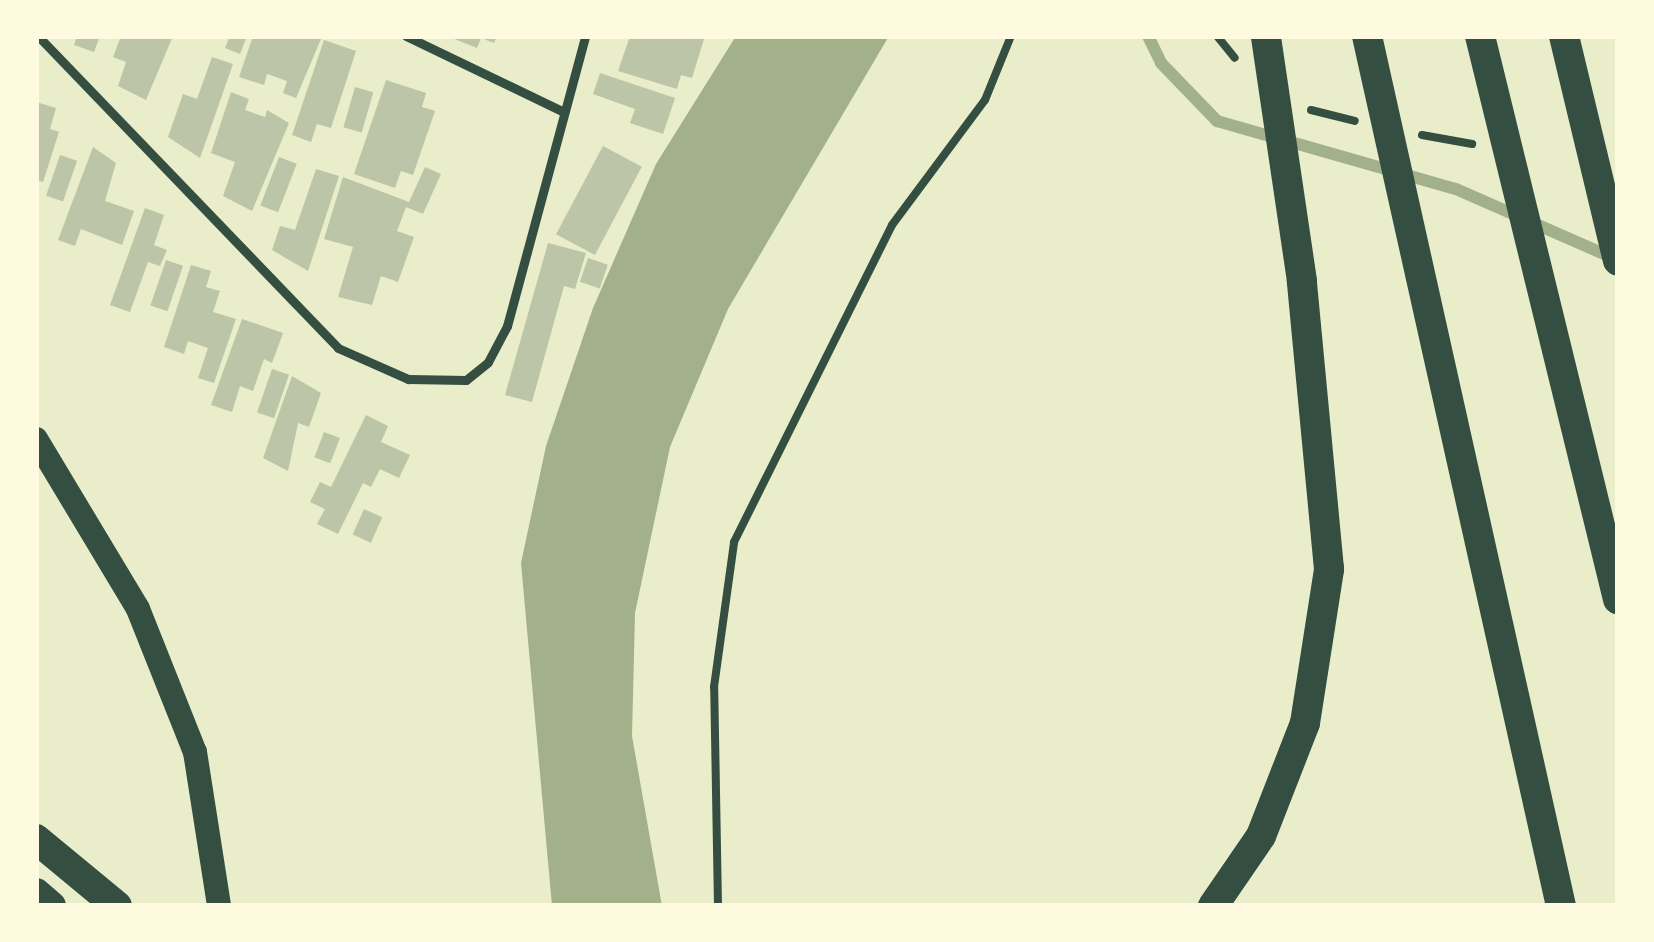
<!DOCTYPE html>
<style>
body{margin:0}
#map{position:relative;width:1654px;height:942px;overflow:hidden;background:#e9edc9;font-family:Mulish,sans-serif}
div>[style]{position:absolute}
.water>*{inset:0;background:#a3b18a}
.stream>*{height:12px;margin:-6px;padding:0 6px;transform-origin:6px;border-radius:6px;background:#a3b18a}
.building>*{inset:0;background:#bcc5a7;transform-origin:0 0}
.path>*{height:8px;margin:-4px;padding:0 4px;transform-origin:4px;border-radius:4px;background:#344e41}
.service>*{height:9px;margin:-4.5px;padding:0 4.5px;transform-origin:4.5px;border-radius:4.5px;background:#344e41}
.secondary>*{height:24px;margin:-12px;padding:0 12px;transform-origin:12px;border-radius:12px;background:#344e41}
.trunk>*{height:30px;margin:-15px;padding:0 15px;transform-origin:15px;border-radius:15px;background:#344e41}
.motorway>*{height:30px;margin:-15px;padding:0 15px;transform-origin:15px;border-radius:15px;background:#344e41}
span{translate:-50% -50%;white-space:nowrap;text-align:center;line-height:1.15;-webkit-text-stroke:10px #fefae0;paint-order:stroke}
.frame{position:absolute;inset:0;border:39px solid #fefae0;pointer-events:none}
</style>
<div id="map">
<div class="water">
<i style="clip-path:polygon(736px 36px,889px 36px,728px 309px,670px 447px,635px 613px,632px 736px,662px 906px,552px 906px,521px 563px,546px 446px,593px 308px,656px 164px)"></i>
</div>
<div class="stream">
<i style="left:1148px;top:36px;width:30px;rotate:64deg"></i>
<i style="left:1161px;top:63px;width:81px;rotate:46deg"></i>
<i style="left:1217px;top:121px;width:248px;rotate:15.9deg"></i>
<i style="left:1456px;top:189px;width:169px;rotate:23.7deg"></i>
</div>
<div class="building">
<i style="clip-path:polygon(77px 36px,100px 36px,94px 52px,74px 45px)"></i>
<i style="clip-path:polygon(121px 36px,173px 36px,146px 100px,118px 86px,126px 62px,113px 57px)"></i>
<i style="clip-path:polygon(230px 36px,247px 36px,240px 54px,225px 48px)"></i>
<i style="clip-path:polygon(253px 36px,321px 39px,296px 98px,283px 93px,287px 81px,267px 74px,264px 85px,239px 77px)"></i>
<i style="clip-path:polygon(447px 36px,497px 36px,494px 43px,481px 38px,477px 48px)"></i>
<i style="clip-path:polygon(630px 36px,705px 36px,692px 78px,681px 75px,677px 89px,618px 71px)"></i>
<i style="clip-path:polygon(324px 40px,356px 51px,331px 128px,317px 124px,311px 142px,292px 135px)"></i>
<i style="clip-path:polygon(212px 57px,233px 64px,200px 158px,168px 137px,183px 94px,197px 99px)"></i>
<i style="clip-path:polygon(600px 73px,675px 98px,663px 134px,630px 123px,635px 109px,593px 94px)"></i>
<i style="clip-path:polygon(386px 80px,426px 93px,422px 107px,435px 111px,413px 175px,401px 171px,395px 188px,354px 174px)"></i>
<i style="left:355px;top:87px;width:19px;height:42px;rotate:16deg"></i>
<i style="clip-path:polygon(231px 92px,249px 99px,245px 110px,265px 117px,267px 110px,289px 123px,252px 211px,223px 196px,235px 162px,211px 153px)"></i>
<i style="clip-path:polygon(36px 102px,56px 108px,50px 129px,59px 132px,43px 182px,36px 180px)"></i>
<i style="left:603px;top:146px;width:44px;height:100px;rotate:28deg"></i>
<i style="clip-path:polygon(93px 147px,116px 163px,105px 201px,134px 211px,122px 245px,81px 229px,75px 246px,58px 240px)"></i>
<i style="left:60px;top:155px;width:18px;height:43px;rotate:19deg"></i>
<i style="left:279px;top:157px;width:19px;height:52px;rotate:21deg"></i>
<i style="clip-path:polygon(425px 167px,441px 174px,423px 214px,406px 207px,397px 231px,414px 237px,398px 282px,381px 276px,372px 305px,338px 297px,353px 247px,324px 239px,343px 177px,409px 202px)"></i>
<i style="clip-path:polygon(316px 169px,339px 176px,308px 271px,272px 250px,280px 226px,295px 230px)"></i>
<i style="clip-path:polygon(145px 208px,164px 215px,154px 245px,167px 250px,160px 266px,148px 262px,130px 312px,110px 305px)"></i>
<i style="clip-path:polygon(548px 243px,586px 253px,575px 289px,564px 286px,532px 402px,505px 395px)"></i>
<i style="left:588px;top:258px;width:21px;height:25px;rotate:19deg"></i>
<i style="left:166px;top:260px;width:18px;height:48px;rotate:19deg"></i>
<i style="clip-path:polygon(191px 265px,211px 271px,206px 287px,220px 291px,213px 312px,236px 319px,214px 383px,198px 378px,208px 348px,188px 341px,184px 354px,164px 347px)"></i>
<i style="clip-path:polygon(242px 319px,283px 333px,272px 363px,264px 359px,253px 391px,240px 386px,232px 412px,211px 405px)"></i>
<i style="left:272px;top:369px;width:18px;height:46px;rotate:19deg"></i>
<i style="clip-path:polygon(292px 376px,321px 393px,309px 427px,298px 423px,288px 471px,263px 458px)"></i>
<i style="clip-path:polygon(366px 415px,388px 426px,381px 442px,410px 455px,399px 478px,380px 469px,371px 487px,363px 483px,338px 534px,317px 524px,325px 509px,310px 502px,320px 482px,331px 487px)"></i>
<i style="left:324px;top:432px;width:17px;height:27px;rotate:21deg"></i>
<i style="left:364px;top:509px;width:20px;height:28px;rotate:24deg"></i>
</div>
<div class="path">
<i style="left:1217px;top:36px;width:28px;rotate:51deg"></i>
<i style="left:1311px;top:110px;width:45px;rotate:14deg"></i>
<i style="left:1422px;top:135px;width:51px;rotate:10.2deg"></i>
<i style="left:718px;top:906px;width:219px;rotate:-91deg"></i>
<i style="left:714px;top:687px;width:146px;rotate:-82.1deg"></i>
<i style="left:734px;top:542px;width:354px;rotate:-63.5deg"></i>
<i style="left:892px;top:225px;width:156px;rotate:-53.4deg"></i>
<i style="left:985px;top:100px;width:69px;rotate:-67.9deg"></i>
</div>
<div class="service">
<i style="left:38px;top:36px;width:433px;rotate:46.1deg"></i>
<i style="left:338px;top:348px;width:77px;rotate:23.9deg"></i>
<i style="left:408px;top:379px;width:58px;rotate:1deg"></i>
<i style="left:466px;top:380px;width:28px;rotate:-39deg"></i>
<i style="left:488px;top:362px;width:41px;rotate:-62.2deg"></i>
<i style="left:507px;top:326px;width:300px;rotate:-74.9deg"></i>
<i style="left:406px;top:36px;width:175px;rotate:25.7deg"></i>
</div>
<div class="secondary">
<i style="left:36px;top:439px;width:198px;rotate:59deg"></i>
<i style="left:138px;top:609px;width:154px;rotate:68.3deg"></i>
<i style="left:195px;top:752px;width:156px;rotate:81.1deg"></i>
</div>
<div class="trunk">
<i style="left:1367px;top:36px;width:891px;rotate:77.43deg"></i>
<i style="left:1480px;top:36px;width:580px;rotate:76.23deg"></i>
</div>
<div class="motorway">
<i style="left:1564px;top:36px;width:231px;rotate:76.5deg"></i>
<i style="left:36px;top:839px;width:105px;rotate:39.6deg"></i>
<i style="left:36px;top:893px;width:20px;rotate:41deg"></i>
<i style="left:1213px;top:906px;width:85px;rotate:-55.6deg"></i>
<i style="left:1261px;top:836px;width:121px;rotate:-68.7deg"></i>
<i style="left:1305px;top:723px;width:156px;rotate:-81.1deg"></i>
<i style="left:1329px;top:569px;width:289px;rotate:-95.4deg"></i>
<i style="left:1302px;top:281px;width:248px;rotate:-98.4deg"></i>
</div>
<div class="frame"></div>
</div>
